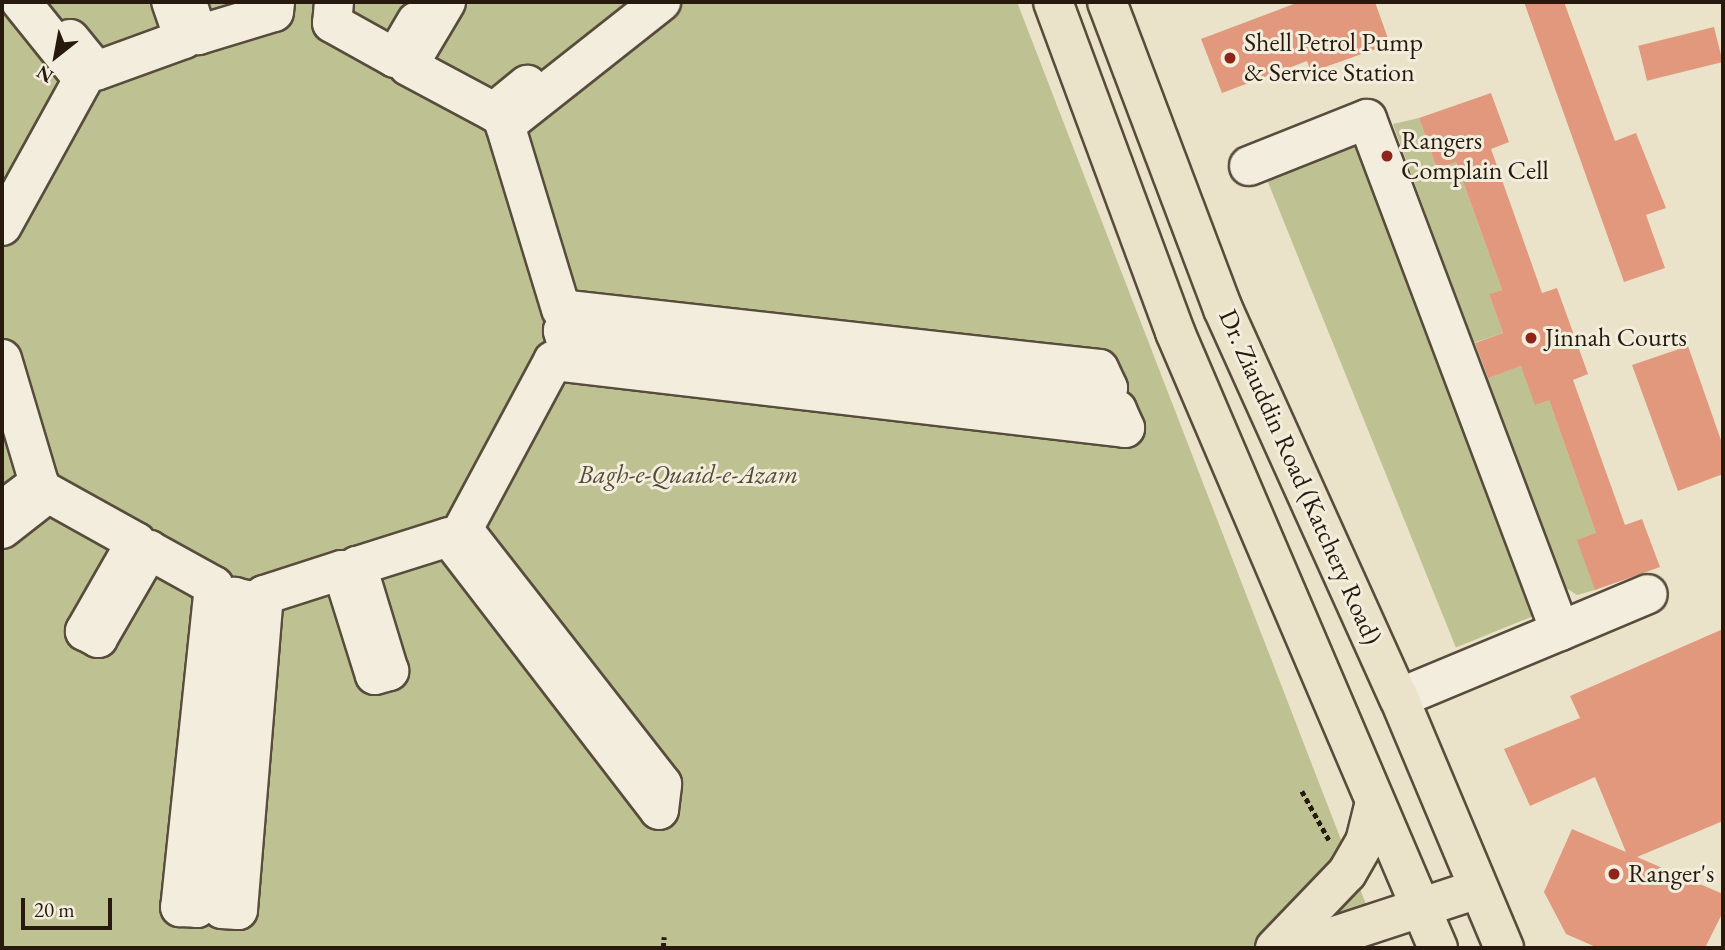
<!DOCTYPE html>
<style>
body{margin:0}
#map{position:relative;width:1725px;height:950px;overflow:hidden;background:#ebe3c9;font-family:"EB Garamond",serif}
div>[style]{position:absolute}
.green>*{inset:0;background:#bec191;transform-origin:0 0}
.building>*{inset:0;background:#e2987c;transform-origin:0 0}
.path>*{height:4.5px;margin-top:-2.25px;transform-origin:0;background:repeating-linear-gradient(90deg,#27190e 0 5px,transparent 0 8.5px)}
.roads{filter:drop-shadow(2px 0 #584c3d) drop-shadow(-2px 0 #584c3d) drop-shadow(0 2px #584c3d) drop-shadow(0 -2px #584c3d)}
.minor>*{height:38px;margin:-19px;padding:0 19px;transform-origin:19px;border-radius:19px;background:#f2eddc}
.major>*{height:38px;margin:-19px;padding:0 19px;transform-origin:19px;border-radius:19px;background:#ebe3c9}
.dots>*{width:19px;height:19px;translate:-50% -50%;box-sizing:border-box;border:4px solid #f2eddc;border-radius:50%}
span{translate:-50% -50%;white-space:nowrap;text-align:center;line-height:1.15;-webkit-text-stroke:6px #f2eddc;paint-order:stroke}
.poi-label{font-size:26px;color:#27190e}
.left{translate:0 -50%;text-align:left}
.park-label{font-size:26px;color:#544b35;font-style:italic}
.street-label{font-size:26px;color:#27190e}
.frame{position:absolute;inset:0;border:4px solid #27190e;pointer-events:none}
.north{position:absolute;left:21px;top:21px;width:70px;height:70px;-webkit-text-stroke:5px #f2eddc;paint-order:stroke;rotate:211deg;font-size:19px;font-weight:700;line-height:28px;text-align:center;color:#27190e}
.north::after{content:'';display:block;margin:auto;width:24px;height:32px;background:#27190e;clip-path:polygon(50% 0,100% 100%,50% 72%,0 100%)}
.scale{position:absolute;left:21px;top:898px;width:91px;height:32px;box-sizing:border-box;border:4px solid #27190e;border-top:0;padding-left:9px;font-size:21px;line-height:24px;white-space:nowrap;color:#27190e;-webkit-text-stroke:5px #f2eddc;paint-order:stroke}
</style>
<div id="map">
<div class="green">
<i style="clip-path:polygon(2px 2px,1017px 2px,1374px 925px,1298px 948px,2px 948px)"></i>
<i style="clip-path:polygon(1419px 118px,1437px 169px,1456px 162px,1502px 290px,1489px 294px,1503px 333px,1473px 343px,1393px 124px)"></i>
<i style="left:1354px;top:131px;width:517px;height:99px;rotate:68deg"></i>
<i style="clip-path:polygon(1521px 366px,1549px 400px,1596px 533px,1595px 590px,1577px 595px,1563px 586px,1486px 378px)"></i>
</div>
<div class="building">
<i style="clip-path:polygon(1299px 2px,1375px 2px,1390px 44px,1311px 72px,1307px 61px,1222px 93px,1201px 39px)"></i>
<i style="clip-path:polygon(1524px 2px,1564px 2px,1615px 141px,1636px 133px,1666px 208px,1646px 215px,1665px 268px,1624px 282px)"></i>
<i style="left:1714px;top:27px;width:36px;height:78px;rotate:76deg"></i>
<i style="clip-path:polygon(1491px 93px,1509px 142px,1491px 149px,1542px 293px,1557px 288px,1588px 374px,1573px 380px,1625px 525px,1642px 519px,1660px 567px,1595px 590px,1577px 540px,1596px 533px,1549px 400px,1535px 405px,1521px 366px,1488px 378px,1475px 343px,1503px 333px,1489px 294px,1502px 290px,1456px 162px,1437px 169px,1419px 118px)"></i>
<i style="clip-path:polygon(1688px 346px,1723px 446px,1723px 474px,1678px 491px,1632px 365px)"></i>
<i style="clip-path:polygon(1723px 629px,1723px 821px,1637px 857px,1723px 894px,1723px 912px,1705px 948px,1598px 948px,1566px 934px,1544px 892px,1572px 829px,1626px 852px,1595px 777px,1530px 806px,1504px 749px,1580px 718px,1570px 696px)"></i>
</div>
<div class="path">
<i style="left:1302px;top:791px;width:56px;rotate:61.1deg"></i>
<i style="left:663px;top:948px;width:11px;rotate:-85deg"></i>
</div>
<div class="roads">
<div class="minor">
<i style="left:187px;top:2px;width:35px;rotate:72deg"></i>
<i style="left:198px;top:35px;width:79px;rotate:-16.8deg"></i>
<i style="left:274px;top:12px;width:10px;rotate:-84deg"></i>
<i style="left:334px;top:2px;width:21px;rotate:95deg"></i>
<i style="left:332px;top:23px;width:72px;rotate:29.1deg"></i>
<i style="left:395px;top:58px;width:42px;rotate:-59.7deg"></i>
<i style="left:446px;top:2px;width:74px;rotate:120.7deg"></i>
<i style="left:408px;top:66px;width:98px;rotate:28.1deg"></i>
<i style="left:494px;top:112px;width:43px;rotate:-39.3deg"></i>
<i style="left:70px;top:39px;width:41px;rotate:50.9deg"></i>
<i style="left:96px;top:71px;width:94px;rotate:-20deg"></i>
<i style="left:184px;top:39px;width:39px;rotate:-109deg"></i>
<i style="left:1249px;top:166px;width:127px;rotate:-21.7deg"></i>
<i style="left:1367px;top:119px;width:547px;rotate:69.35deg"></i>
<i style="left:1560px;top:631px;width:174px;rotate:157.4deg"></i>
<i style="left:2px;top:226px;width:168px;rotate:-61.1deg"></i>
<i style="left:83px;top:79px;width:99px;rotate:-128.8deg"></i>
<i style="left:2px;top:359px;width:129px;rotate:73.4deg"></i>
<i style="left:39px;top:483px;width:38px;rotate:143deg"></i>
<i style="left:2px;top:529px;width:58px;rotate:-38deg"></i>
<i style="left:48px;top:493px;width:101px;rotate:29.1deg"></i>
<i style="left:136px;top:542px;width:103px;rotate:119.8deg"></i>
<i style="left:85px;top:631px;width:15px;rotate:28deg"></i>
<i style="left:98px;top:638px;width:102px;rotate:-59.9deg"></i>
<i style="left:149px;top:550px;width:74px;rotate:29deg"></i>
<i style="left:214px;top:586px;width:323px;rotate:96deg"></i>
<i style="left:180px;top:907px;width:17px;rotate:3deg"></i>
<i style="left:197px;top:908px;width:300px;rotate:-84.8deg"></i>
<i style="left:224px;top:609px;width:16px;rotate:-50deg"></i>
<i style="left:234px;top:597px;width:13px;rotate:13deg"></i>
<i style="left:247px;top:600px;width:310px;rotate:94.6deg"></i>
<i style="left:222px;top:909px;width:16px;rotate:4deg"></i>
<i style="left:238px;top:910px;width:316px;rotate:-85.3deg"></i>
<i style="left:264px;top:595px;width:82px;rotate:-17.8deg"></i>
<i style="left:342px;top:570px;width:110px;rotate:72.6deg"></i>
<i style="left:375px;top:675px;width:15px;rotate:-16deg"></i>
<i style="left:389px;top:671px;width:110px;rotate:-106.9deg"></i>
<i style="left:357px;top:566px;width:96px;rotate:-17.5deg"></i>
<i style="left:449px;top:537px;width:344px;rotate:52.4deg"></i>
<i style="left:659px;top:810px;width:26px;rotate:-83deg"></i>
<i style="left:662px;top:784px;width:323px;rotate:-128deg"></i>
<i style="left:463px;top:529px;width:191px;rotate:-61.8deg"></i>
<i style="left:553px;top:361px;width:576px;rotate:6.68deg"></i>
<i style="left:1125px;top:428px;width:20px;rotate:-114deg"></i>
<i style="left:1117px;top:410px;width:544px;rotate:-173.78deg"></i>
<i style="left:576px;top:351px;width:11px;rotate:-146deg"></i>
<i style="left:567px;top:345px;width:15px;rotate:-106deg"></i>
<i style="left:563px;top:331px;width:13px;rotate:-42deg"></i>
<i style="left:573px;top:322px;width:539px;rotate:7.03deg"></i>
<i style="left:1108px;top:388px;width:21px;rotate:-115deg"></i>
<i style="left:1099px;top:369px;width:541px;rotate:-173.64deg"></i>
<i style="left:561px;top:309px;width:192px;rotate:-106.9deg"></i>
<i style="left:505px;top:125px;width:199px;rotate:-38.3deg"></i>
<i style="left:1560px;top:631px;width:95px;rotate:-22.8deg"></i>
</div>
<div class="major">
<i style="left:1053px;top:2px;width:352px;rotate:69.7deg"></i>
<i style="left:1175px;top:332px;width:670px;rotate:66.88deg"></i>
<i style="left:1107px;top:2px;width:328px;rotate:69.3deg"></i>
<i style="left:1223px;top:309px;width:427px;rotate:65.7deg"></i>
<i style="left:1399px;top:698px;width:271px;rotate:67.2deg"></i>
<i style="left:1275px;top:948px;width:104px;rotate:-46.2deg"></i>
<i style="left:1347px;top:873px;width:36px;rotate:-60deg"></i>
<i style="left:1365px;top:842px;width:41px;rotate:-76deg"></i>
<i style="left:1298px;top:948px;width:188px;rotate:-18.2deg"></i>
</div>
</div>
<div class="dots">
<i style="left:1230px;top:58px;background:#8f2418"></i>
<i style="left:1387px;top:156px;background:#8f2418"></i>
<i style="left:1531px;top:338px;background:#8f2418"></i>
<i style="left:1614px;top:874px;background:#8f2418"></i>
</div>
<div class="poi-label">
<span class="left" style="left:1244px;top:58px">Shell Petrol Pump<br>&amp; Service Station</span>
<span class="left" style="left:1401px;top:156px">Rangers<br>Complain Cell</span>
<span class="left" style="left:1545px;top:338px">Jinnah Courts</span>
<span class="left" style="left:1628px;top:874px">Ranger's</span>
</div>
<div class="park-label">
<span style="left:688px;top:475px">Bagh-e-Quaid-e-Azam</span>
</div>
<div class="street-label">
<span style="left:1300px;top:477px;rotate:66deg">Dr. Ziauddin Road (Katchery Road)</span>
</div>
<div class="frame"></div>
<div class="north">N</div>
<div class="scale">20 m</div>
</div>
